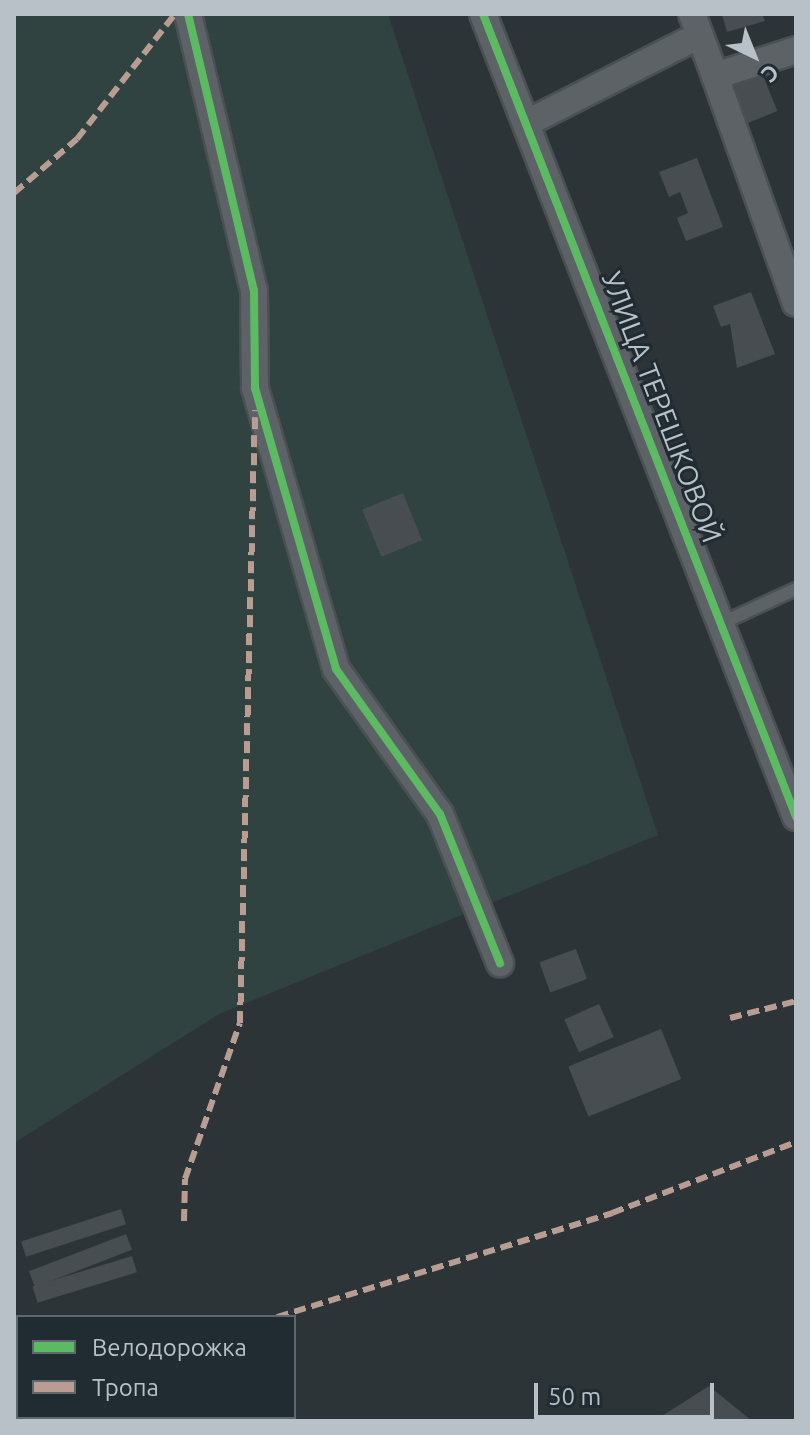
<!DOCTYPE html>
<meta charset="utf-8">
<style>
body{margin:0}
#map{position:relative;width:810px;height:1435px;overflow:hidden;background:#2d3438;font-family:Ubuntu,sans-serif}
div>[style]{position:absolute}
.green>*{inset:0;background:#304340}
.building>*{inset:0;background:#474d51;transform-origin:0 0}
.roads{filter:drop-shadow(2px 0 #4b5053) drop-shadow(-2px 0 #4b5053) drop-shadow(0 2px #4b5053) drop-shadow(0 -2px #4b5053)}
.lane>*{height:12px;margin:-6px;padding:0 6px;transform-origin:6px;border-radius:6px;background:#5d6266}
.street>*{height:26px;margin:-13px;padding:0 13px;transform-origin:13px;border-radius:13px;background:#5d6266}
.quiet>*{height:6px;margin-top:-3px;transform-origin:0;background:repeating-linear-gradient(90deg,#b99d93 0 12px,transparent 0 18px)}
.cycleway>*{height:8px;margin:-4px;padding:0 4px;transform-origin:4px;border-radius:4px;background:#5cba63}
span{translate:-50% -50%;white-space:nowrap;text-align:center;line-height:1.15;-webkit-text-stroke:6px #212b32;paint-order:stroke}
.street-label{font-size:28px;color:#b8c1c8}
.frame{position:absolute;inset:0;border:16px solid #b8c1c8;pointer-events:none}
.legend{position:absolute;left:16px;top:1315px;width:280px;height:104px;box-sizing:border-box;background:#212b32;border:2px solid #5d676e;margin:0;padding:10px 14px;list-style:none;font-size:24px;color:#b8c1c8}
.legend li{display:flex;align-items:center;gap:16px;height:40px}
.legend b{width:40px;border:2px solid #5d676e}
.north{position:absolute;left:714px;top:16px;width:80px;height:80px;-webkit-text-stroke:6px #212b32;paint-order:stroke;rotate:137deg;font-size:22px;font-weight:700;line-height:32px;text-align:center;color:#b8c1c8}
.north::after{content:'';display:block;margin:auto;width:28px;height:36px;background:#b8c1c8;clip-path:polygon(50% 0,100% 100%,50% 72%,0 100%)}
.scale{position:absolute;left:534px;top:1383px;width:180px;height:36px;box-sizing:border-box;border:4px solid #b8c1c8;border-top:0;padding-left:10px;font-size:24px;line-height:28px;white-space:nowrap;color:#b8c1c8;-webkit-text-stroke:6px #212b32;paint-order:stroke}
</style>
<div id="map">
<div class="green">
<i style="clip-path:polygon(14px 14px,388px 14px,658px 835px,219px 1014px,14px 1143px)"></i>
</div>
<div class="building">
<i style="clip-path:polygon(722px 14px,762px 14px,765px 21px,727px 32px)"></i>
<i style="left:762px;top:73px;width:41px;height:35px;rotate:68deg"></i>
<i style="clip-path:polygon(697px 158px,723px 227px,686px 241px,677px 218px,688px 213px,680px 192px,669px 197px,659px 172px)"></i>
<i style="clip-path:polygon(751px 292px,775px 354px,737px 368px,730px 324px,721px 327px,713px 306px)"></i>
<i style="left:403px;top:493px;width:51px;height:44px;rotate:68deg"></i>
<i style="left:576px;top:949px;width:32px;height:39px;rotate:70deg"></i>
<i style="left:599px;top:1004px;width:36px;height:38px;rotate:66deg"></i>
<i style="left:661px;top:1029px;width:54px;height:100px;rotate:68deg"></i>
<i style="left:121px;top:1209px;width:16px;height:105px;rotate:72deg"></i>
<i style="left:126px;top:1234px;width:17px;height:104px;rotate:69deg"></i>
<i style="left:132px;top:1256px;width:17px;height:104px;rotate:73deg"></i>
<i style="clip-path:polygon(709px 1386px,752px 1421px,654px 1421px)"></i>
</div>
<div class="roads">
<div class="lane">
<i style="left:722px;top:623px;width:81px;rotate:-24.7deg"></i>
</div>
<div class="street">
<i style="left:188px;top:14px;width:284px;rotate:76.6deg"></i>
<i style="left:254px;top:290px;width:98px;rotate:89.4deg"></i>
<i style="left:255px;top:388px;width:292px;rotate:73.9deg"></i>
<i style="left:336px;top:669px;width:178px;rotate:54.4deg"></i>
<i style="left:440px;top:814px;width:161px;rotate:68.1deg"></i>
<i style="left:483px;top:14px;width:862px;rotate:68.7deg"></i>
<i style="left:692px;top:14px;width:66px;rotate:69.6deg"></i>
<i style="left:715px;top:76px;width:85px;rotate:-17.8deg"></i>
<i style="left:715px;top:76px;width:241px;rotate:70.4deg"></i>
<i style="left:527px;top:123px;width:190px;rotate:-27deg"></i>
</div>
</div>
<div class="quiet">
<i style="left:14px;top:193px;width:83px;rotate:-40.6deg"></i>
<i style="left:77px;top:139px;width:159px;rotate:-51.9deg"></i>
<i style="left:730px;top:1018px;width:68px;rotate:-14.4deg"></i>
<i style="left:184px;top:1221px;width:42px;rotate:-88.6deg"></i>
<i style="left:185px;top:1179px;width:165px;rotate:-70.6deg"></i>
<i style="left:240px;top:1023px;width:613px;rotate:-88.6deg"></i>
<i style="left:277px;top:1317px;width:351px;rotate:-17.2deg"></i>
<i style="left:612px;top:1213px;width:197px;rotate:-21.1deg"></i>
</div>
<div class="cycleway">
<i style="left:188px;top:14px;width:284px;rotate:76.6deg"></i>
<i style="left:254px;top:290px;width:98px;rotate:89.4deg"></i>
<i style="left:255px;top:388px;width:292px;rotate:73.9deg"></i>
<i style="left:336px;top:669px;width:178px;rotate:54.4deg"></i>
<i style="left:440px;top:814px;width:161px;rotate:68.1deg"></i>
<i style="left:483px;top:14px;width:862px;rotate:68.7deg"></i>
</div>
<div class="street-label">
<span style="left:662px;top:407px;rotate:69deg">УЛИЦА ТЕРЕШКОВОЙ</span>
</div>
<div class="frame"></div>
<ul class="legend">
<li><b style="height:10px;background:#5cba63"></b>Велодорожка</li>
<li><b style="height:10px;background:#b99d93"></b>Тропа</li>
</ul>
<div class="north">С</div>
<div class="scale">50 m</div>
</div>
